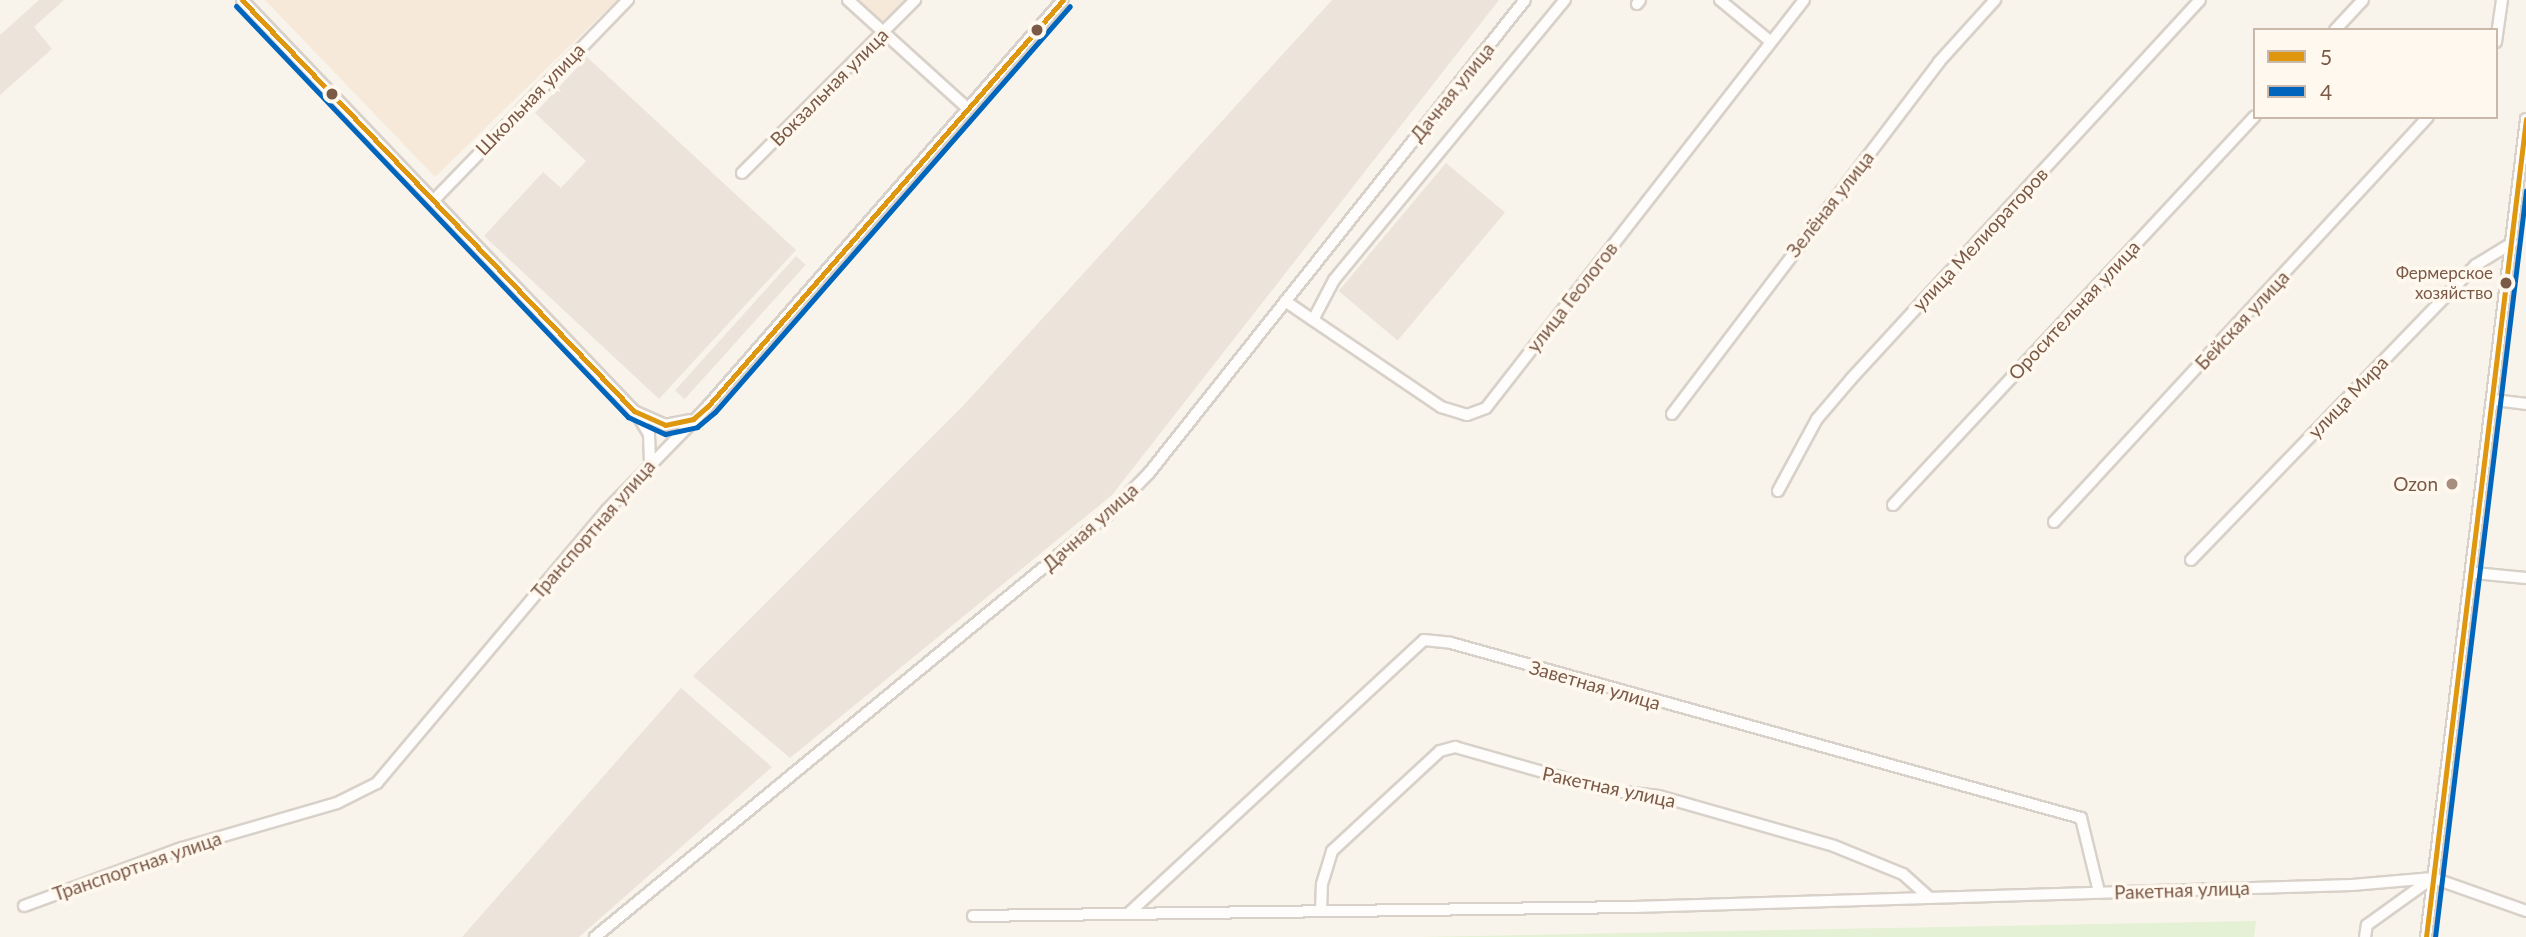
<!DOCTYPE html>
<meta charset="utf-8">
<style>
body{margin:0}
#map{position:relative;width:2526px;height:937px;overflow:hidden;background:#f9f4eb;font-family:Lato,sans-serif}
div>[style]{position:absolute}
.residential>*{inset:0;background:#f6e9da}
.industrial>*{inset:0;background:#ece3db;transform-origin:0 0}
.green>*{inset:0;background:#e5f1d4}
.roads{filter:drop-shadow(2px 0 #d8d1c9) drop-shadow(-2px 0 #d8d1c9) drop-shadow(0 2px #d8d1c9) drop-shadow(0 -2px #d8d1c9)}
.minor>*{height:10px;margin:-5px;padding:0 5px;transform-origin:5px;border-radius:5px;background:#fefdfc}
.bus-1>*{height:5px;margin:-2.5px;padding:0 2.5px;transform-origin:2.5px;border-radius:2.5px;background:#de970e}
.bus-2>*{height:5px;margin:-2.5px;padding:0 2.5px;transform-origin:2.5px;border-radius:2.5px;background:#0065bd}
.dots>*{width:19px;height:19px;translate:-50% -50%;box-sizing:border-box;border:4px solid #fff8ee;border-radius:50%}
span{translate:-50% -50%;white-space:nowrap;text-align:center;line-height:1.15;-webkit-text-stroke:7px #fff8ee;paint-order:stroke}
.bus-label{font-size:17px;color:#7b5947}
.right{translate:-100% -50%;text-align:right}
.street-label{font-size:19px;color:#7b5947}
.poi-label{font-size:19px;color:#7b5947}
.legend{position:absolute;left:2253px;top:28px;width:245px;height:91px;box-sizing:border-box;background:#fff8ee;border:2px solid #cab8ab;margin:0;padding:9px 12px;list-style:none;font-size:21px;color:#7b5947}
.legend li{display:flex;align-items:center;gap:14px;height:35px}
.legend b{width:35px;border:2px solid #cab8ab}
</style>
<div id="map">
<div class="residential">
<i style="clip-path:polygon(265px 0,617px 0,435px 177px)"></i>
<i style="clip-path:polygon(858px 0,905px 0,881px 24px)"></i>
</div>
<div class="industrial">
<i style="clip-path:polygon(39px 0,64px 0,34px 27px,52px 49px,0 95px,0 35px)"></i>
<i style="clip-path:polygon(1332px 0,1499px 0,1112px 495px,790px 758px,693px 676px,962px 407px)"></i>
<i style="clip-path:polygon(587px 57px,796px 250px,659px 399px,484px 236px,543px 172px,561px 188px,586px 161px,535px 113px)"></i>
<i style="left:1446px;top:163px;width:77px;height:167px;rotate:40deg"></i>
<i style="left:796px;top:256px;width:13px;height:181px;rotate:42deg"></i>
<i style="clip-path:polygon(681px 688px,772px 767px,579px 937px,462px 937px)"></i>
</div>
<div class="green">
<i style="clip-path:polygon(2256px 921px,2254px 937px,1417px 937px)"></i>
</div>
<div class="roads">
<div class="minor">
<i style="left:242px;top:0;width:568px;rotate:46.36deg"></i>
<i style="left:634px;top:411px;width:34px;rotate:24deg"></i>
<i style="left:665px;top:425px;width:25px;rotate:-11deg"></i>
<i style="left:848px;top:0;width:162px;rotate:42.2deg"></i>
<i style="left:1720px;top:0;width:66px;rotate:39.5deg"></i>
<i style="left:1637px;top:4px;width:5px;rotate:-53deg"></i>
<i style="left:2335px;top:30px;width:41px;rotate:-47deg"></i>
<i style="left:2496px;top:42px;width:42px;rotate:-81.9deg"></i>
<i style="left:742px;top:173px;width:245px;rotate:-45deg"></i>
<i style="left:434px;top:200px;width:279px;rotate:-45.9deg"></i>
<i style="left:1285px;top:301px;width:189px;rotate:34.2deg"></i>
<i style="left:1441px;top:407px;width:27px;rotate:17deg"></i>
<i style="left:1467px;top:415px;width:20px;rotate:-20deg"></i>
<i style="left:1486px;top:408px;width:517px;rotate:-52.07deg"></i>
<i style="left:1313px;top:320px;width:45px;rotate:-62.3deg"></i>
<i style="left:1334px;top:280px;width:363px;rotate:-50.5deg"></i>
<i style="left:2494px;top:400px;width:32px;rotate:7deg"></i>
<i style="left:1672px;top:414px;width:442px;rotate:-52.8deg"></i>
<i style="left:1939px;top:62px;width:84px;rotate:-47.9deg"></i>
<i style="left:638px;top:416px;width:21px;rotate:59deg"></i>
<i style="left:649px;top:434px;width:30px;rotate:88deg"></i>
<i style="left:1778px;top:491px;width:82px;rotate:-61.6deg"></i>
<i style="left:1817px;top:419px;width:52px;rotate:-49.6deg"></i>
<i style="left:1851px;top:379px;width:515px;rotate:-47.36deg"></i>
<i style="left:1893px;top:505px;width:531px;rotate:-47.06deg"></i>
<i style="left:2054px;top:522px;width:551px;rotate:-47.28deg"></i>
<i style="left:2191px;top:560px;width:410px;rotate:-46deg"></i>
<i style="left:2476px;top:265px;width:42px;rotate:-31.4deg"></i>
<i style="left:2474px;top:573px;width:52px;rotate:5.5deg"></i>
<i style="left:24px;top:906px;width:168px;rotate:-20.2deg"></i>
<i style="left:182px;top:848px;width:161px;rotate:-16.2deg"></i>
<i style="left:337px;top:803px;width:45px;rotate:-26.6deg"></i>
<i style="left:377px;top:783px;width:357px;rotate:-49.9deg"></i>
<i style="left:607px;top:510px;width:145px;rotate:-45.8deg"></i>
<i style="left:708px;top:406px;width:539px;rotate:-48.83deg"></i>
<i style="left:1321px;top:911px;width:27px;rotate:-88deg"></i>
<i style="left:1322px;top:884px;width:34px;rotate:-73deg"></i>
<i style="left:1332px;top:851px;width:147px;rotate:-42.8deg"></i>
<i style="left:1440px;top:751px;width:16px;rotate:-15deg"></i>
<i style="left:1455px;top:747px;width:157px;rotate:15.9deg"></i>
<i style="left:1606px;top:790px;width:53px;rotate:6.5deg"></i>
<i style="left:1659px;top:796px;width:182px;rotate:15.9deg"></i>
<i style="left:1834px;top:846px;width:74px;rotate:22.1deg"></i>
<i style="left:1903px;top:874px;width:36px;rotate:42deg"></i>
<i style="left:1128px;top:914px;width:403px;rotate:-42.8deg"></i>
<i style="left:1424px;top:640px;width:27px;rotate:6deg"></i>
<i style="left:1451px;top:643px;width:654px;rotate:15.52deg"></i>
<i style="left:2081px;top:818px;width:76px;rotate:76.3deg"></i>
<i style="left:973px;top:916px;width:661px;rotate:-0.78deg"></i>
<i style="left:1634px;top:907px;width:718px;rotate:-1.76deg"></i>
<i style="left:2352px;top:885px;width:81px;rotate:-4.9deg"></i>
<i style="left:2433px;top:878px;width:99px;rotate:19.5deg"></i>
<i style="left:595px;top:937px;width:668px;rotate:-39.48deg"></i>
<i style="left:1111px;top:512px;width:54px;rotate:-45.7deg"></i>
<i style="left:1149px;top:473px;width:604px;rotate:-51.52deg"></i>
<i style="left:2365px;top:937px;width:12px;rotate:-81deg"></i>
<i style="left:2367px;top:925px;width:79px;rotate:-35.7deg"></i>
<i style="left:2426px;top:937px;width:824px;rotate:-83.03deg"></i>
</div>
</div>
<div class="bus-1">
<i style="left:242px;top:0;width:568px;rotate:46.36deg"></i>
<i style="left:634px;top:411px;width:34px;rotate:24deg"></i>
<i style="left:665px;top:425px;width:29px;rotate:-12deg"></i>
<i style="left:693px;top:419px;width:20px;rotate:-41deg"></i>
<i style="left:708px;top:406px;width:539px;rotate:-48.83deg"></i>
<i style="left:2426px;top:937px;width:824px;rotate:-83.03deg"></i>
</div>
<div class="bus-2">
<i style="left:236px;top:6px;width:568px;rotate:46.36deg"></i>
<i style="left:628px;top:417px;width:41px;rotate:24.7deg"></i>
<i style="left:665px;top:434px;width:33px;rotate:-12deg"></i>
<i style="left:697px;top:427px;width:23px;rotate:-40deg"></i>
<i style="left:715px;top:412px;width:539px;rotate:-48.83deg"></i>
<i style="left:2435px;top:937px;width:752px;rotate:-83.05deg"></i>
</div>
<div class="dots">
<i style="left:1037px;top:30px;background:#7b5947"></i>
<i style="left:332px;top:94px;background:#7b5947"></i>
<i style="left:2506px;top:283px;background:#7b5947"></i>
<i style="left:2452px;top:484px;background:#a78f80"></i>
</div>
<div class="bus-label">
<span class="right" style="left:2493px;top:283px">Фермерское<br>хозяйство</span>
</div>
<div class="street-label">
<span style="left:829px;top:87px;rotate:-45deg">Вокзальная улица</span>
<span style="left:1452px;top:92px;rotate:-51deg">Дачная улица</span>
<span style="left:530px;top:99px;rotate:-46deg">Школьная улица</span>
<span style="left:1830px;top:204px;rotate:-52deg">Зелёная улица</span>
<span style="left:1980px;top:239px;rotate:-47deg">улица Мелиораторов</span>
<span style="left:1572px;top:297px;rotate:-52deg">улица Геологов</span>
<span style="left:2074px;top:310px;rotate:-47deg">Оросительная улица</span>
<span style="left:2242px;top:320px;rotate:-47deg">Бейская улица</span>
<span style="left:2348px;top:397px;rotate:-46deg">улица Мира</span>
<span style="left:1090px;top:527px;rotate:-42deg">Дачная улица</span>
<span style="left:593px;top:529px;rotate:-49deg">Транспортная улица</span>
<span style="left:1595px;top:685px;rotate:16deg">Заветная улица</span>
<span style="left:1609px;top:787px;rotate:12deg">Ракетная улица</span>
<span style="left:137px;top:866px;rotate:-19deg">Транспортная улица</span>
<span style="left:2182px;top:890px;rotate:-2deg">Ракетная улица</span>
</div>
<div class="poi-label">
<span class="right" style="left:2438px;top:484px">Ozon</span>
</div>
<ul class="legend">
<li><b style="height:9px;background:#de970e"></b>5</li>
<li><b style="height:9px;background:#0065bd"></b>4</li>
</ul>
</div>
